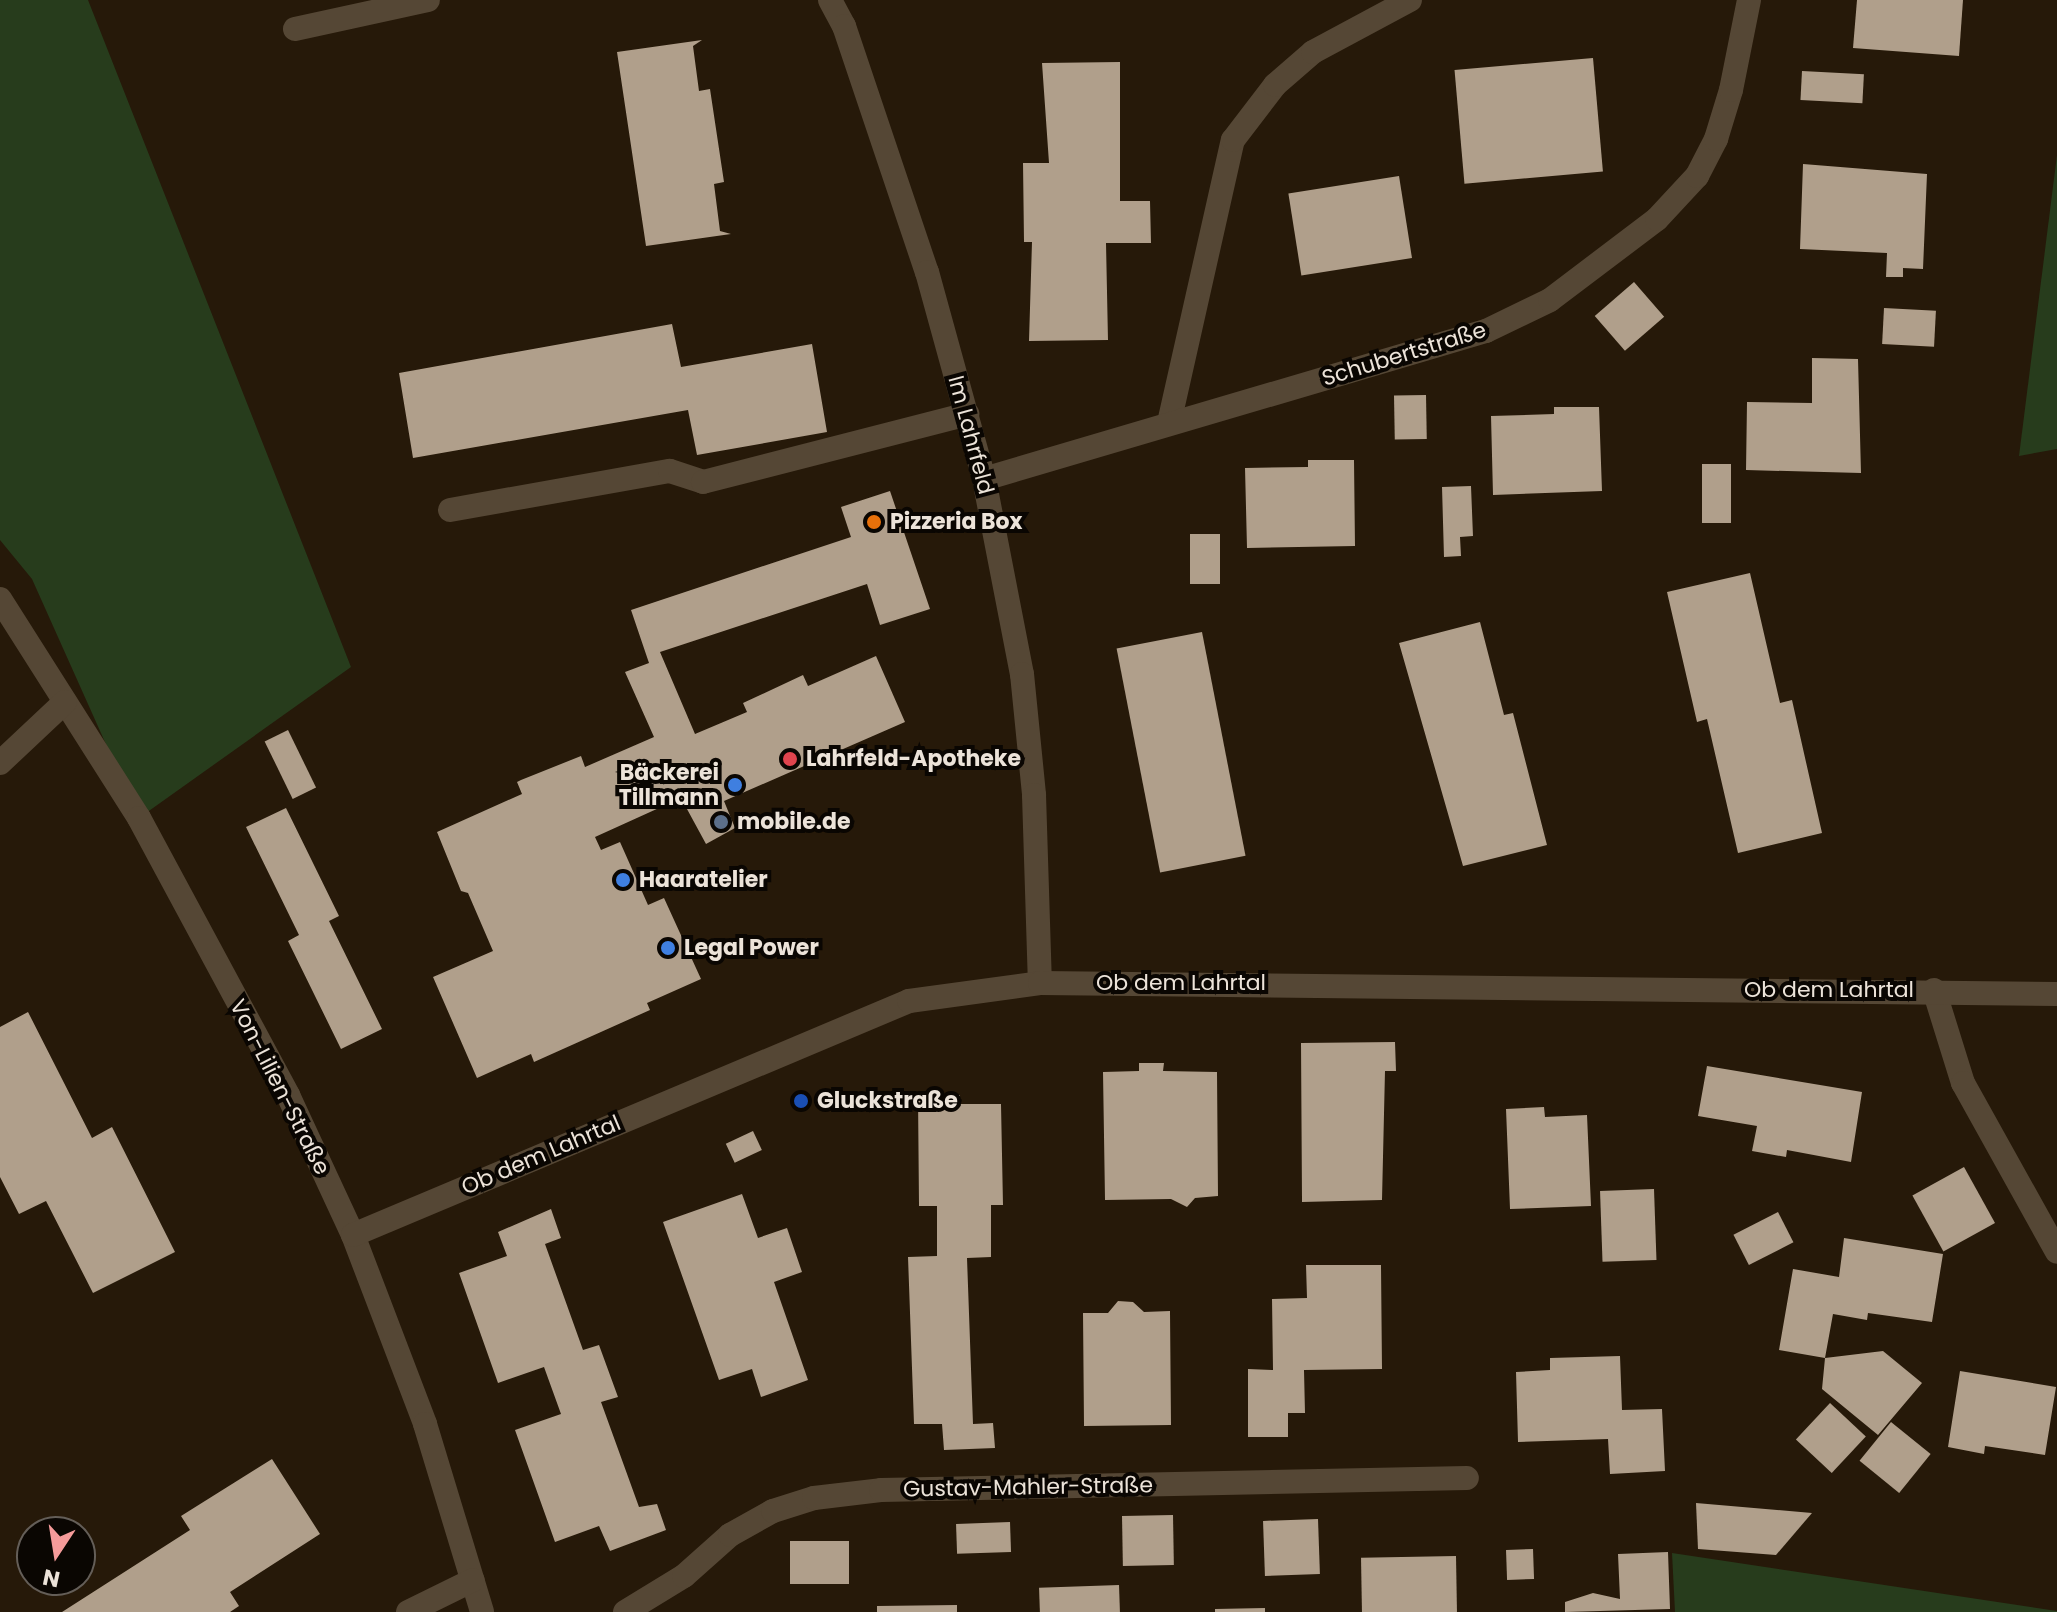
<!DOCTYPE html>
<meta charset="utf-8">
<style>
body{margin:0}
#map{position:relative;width:2057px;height:1612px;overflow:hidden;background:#261909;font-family:Poppins,sans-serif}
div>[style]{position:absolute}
.green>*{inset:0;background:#273c1c}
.building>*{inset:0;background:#b09f8b;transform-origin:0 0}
.service>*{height:24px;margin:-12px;padding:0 12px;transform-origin:12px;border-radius:12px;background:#554735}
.minor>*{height:24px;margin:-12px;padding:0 12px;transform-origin:12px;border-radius:12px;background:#554735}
.dots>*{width:22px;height:22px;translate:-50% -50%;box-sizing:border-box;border:4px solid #0a0602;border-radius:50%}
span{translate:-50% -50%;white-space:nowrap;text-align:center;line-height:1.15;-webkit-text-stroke:8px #0a0602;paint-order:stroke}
.street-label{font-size:22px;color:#ece3d9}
.poi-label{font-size:22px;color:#ece3d9;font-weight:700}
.left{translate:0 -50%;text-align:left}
.right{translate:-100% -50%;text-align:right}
.north{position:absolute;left:16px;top:1516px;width:80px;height:80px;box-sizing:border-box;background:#0a0602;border:2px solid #645e58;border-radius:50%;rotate:192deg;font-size:22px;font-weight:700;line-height:32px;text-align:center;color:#ece3d9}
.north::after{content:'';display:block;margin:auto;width:28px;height:36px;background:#f59b9a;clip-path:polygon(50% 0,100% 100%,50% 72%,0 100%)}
</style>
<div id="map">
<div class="green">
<i style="clip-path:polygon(0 0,88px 0,351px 667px,139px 818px,32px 579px,0 540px)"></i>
<i style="clip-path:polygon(2057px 155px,2057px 449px,2019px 456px)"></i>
<i style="clip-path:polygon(1672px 1553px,2057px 1611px,2057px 1612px,1675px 1612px)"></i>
</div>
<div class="building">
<i style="clip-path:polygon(1857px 0,1963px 0,1959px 56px,1853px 48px)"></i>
<i style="clip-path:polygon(702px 40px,693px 46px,699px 91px,710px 89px,724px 182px,714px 184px,720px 231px,731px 234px,646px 246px,617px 52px)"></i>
<i style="left:1593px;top:58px;width:114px;height:139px;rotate:85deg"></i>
<i style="clip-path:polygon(1120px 62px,1120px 201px,1150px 201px,1151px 243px,1106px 243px,1108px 340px,1029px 341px,1032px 242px,1024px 242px,1023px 163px,1049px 163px,1042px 63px)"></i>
<i style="left:1802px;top:71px;width:62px;height:29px;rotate:3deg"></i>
<i style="clip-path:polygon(1803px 164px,1927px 174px,1923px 269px,1903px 268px,1903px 277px,1886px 277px,1887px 253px,1800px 249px)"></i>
<i style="left:1399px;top:176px;width:83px;height:112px;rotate:81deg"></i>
<i style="left:1634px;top:282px;width:46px;height:52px;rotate:49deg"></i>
<i style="left:1884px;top:308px;width:52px;height:36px;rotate:3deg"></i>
<i style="clip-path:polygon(672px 324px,681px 367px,812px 344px,827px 432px,697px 455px,688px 410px,413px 458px,399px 373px)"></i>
<i style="clip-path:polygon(1812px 358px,1858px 359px,1861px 473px,1746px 470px,1747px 402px,1812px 403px)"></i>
<i style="left:1426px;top:395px;width:44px;height:32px;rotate:89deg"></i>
<i style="clip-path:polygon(1554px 407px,1599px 407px,1602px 491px,1493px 495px,1491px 416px,1554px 414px)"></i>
<i style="clip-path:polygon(1308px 460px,1354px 460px,1355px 546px,1247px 548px,1245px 468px,1308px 467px)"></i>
<i style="left:1702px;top:464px;width:29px;height:59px"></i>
<i style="clip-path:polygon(1471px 486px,1473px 536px,1460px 537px,1461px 556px,1444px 557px,1442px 487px)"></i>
<i style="clip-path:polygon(890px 491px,930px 609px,880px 625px,867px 584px,660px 652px,695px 734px,747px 712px,743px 703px,803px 675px,808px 686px,876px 656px,905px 722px,724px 801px,735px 828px,706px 844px,681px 798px,595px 837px,601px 850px,620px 842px,648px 905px,664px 898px,701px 979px,647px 1003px,650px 1010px,534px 1062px,531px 1054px,477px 1078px,433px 977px,493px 951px,468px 893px,461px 891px,437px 832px,522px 794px,517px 782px,521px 780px,581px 756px,585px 767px,654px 737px,625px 672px,649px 663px,631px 610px,851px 537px,841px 507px)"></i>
<i style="left:1220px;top:534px;width:50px;height:30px;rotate:90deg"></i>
<i style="clip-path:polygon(1750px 573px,1780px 703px,1792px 700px,1822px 833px,1738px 853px,1707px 719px,1697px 722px,1667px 592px)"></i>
<i style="clip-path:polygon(1480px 622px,1504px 715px,1513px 713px,1547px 845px,1463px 866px,1399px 643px)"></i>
<i style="left:1202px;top:632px;width:228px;height:87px;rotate:79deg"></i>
<i style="left:288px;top:730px;width:64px;height:26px;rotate:64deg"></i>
<i style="clip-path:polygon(286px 808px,339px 916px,329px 921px,382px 1029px,341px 1049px,288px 941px,299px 935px,246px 827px)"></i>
<i style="clip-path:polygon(28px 1012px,92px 1138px,112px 1127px,175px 1252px,93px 1293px,46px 1201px,19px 1214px,0 1177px,0 1027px)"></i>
<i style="clip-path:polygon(1395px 1042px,1396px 1071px,1385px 1071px,1382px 1200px,1302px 1202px,1301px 1043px)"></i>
<i style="clip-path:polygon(1139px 1063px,1164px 1063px,1163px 1071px,1217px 1072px,1218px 1196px,1195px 1198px,1187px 1207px,1171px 1199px,1105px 1200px,1103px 1072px,1139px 1071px)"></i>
<i style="clip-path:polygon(1707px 1066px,1862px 1092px,1851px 1162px,1787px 1150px,1786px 1157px,1752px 1151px,1757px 1126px,1698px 1116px)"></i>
<i style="clip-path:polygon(960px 1095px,960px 1104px,1001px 1104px,1003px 1205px,991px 1205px,991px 1257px,967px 1258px,973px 1424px,993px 1423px,995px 1448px,944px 1450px,942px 1424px,914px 1424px,908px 1257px,937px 1256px,937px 1206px,919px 1206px,918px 1096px)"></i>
<i style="clip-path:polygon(1544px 1107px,1545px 1117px,1587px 1115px,1591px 1206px,1510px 1209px,1506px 1109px)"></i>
<i style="left:753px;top:1131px;width:21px;height:30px;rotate:65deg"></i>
<i style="left:1964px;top:1167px;width:64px;height:59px;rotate:61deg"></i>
<i style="left:1654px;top:1189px;width:71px;height:54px;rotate:88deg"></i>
<i style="clip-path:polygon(742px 1194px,758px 1238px,787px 1228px,802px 1272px,774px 1282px,808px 1380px,761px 1397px,752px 1369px,719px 1380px,663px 1222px)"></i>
<i style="clip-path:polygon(551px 1209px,561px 1238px,545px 1244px,583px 1350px,599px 1345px,618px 1397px,601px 1402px,639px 1507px,657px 1504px,666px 1530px,610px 1551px,599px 1526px,555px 1542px,515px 1430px,561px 1414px,544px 1367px,498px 1383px,459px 1273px,507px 1256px,498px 1232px)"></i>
<i style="left:1778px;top:1212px;width:34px;height:50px;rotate:63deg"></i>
<i style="clip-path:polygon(1844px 1238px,1943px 1254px,1932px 1322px,1868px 1313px,1867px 1320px,1833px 1314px,1825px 1358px,1883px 1351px,1922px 1383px,1878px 1435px,1822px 1389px,1825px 1358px,1779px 1350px,1793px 1269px,1839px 1277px)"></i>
<i style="clip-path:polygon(1306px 1265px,1381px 1265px,1382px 1369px,1304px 1370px,1305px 1413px,1288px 1413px,1288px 1437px,1248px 1437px,1248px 1369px,1273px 1370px,1272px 1299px,1307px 1298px)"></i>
<i style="clip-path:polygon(1118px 1301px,1133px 1302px,1144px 1312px,1170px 1311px,1171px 1425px,1084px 1426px,1083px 1313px,1108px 1313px)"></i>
<i style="clip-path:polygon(1620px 1356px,1622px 1410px,1662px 1409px,1665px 1471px,1610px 1474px,1608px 1439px,1518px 1442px,1516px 1372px,1550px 1370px,1550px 1358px)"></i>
<i style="clip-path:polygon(1960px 1371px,2056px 1387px,2045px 1455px,1985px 1446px,1984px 1454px,1948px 1447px)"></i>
<i style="left:1830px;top:1403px;width:49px;height:50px;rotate:43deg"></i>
<i style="left:1891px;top:1422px;width:51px;height:50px;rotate:39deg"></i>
<i style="clip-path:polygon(272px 1459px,320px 1534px,230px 1592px,239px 1606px,230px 1612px,62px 1612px,190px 1530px,181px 1516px)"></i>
<i style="clip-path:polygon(1696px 1503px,1812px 1513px,1776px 1555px,1698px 1549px)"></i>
<i style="left:1173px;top:1515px;width:50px;height:51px;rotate:89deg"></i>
<i style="left:1318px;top:1519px;width:55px;height:55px;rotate:88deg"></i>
<i style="left:1010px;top:1522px;width:30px;height:54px;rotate:88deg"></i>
<i style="left:790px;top:1541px;width:59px;height:43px"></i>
<i style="left:1533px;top:1549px;width:30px;height:27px;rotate:88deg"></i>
<i style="clip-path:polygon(1668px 1552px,1670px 1609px,1565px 1612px,1565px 1602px,1593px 1593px,1620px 1599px,1618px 1554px)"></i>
<i style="left:1456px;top:1556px;width:56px;height:95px;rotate:89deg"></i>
<i style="left:1119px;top:1585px;width:27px;height:80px;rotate:88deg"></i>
<i style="clip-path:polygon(957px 1605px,957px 1612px,877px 1612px,877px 1606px)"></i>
<i style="clip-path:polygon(1265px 1608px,1265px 1612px,1215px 1612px,1215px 1609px)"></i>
</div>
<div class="service">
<i style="left:295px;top:29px;width:136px;rotate:-12.3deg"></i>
<i style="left:450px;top:510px;width:223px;rotate:-10.1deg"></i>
<i style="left:670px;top:471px;width:35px;rotate:18deg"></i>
<i style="left:703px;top:482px;width:273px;rotate:-14.4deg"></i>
</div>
<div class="minor">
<i style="left:830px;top:0;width:30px;rotate:62deg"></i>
<i style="left:844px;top:26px;width:260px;rotate:71.4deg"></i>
<i style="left:927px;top:272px;width:215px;rotate:74.6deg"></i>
<i style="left:984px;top:479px;width:199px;rotate:79deg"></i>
<i style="left:1022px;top:674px;width:122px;rotate:84.3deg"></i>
<i style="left:1034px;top:795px;width:188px;rotate:88.2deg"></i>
<i style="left:1169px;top:423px;width:290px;rotate:-77.3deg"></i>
<i style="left:1233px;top:140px;width:69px;rotate:-52.6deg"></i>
<i style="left:1275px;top:85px;width:50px;rotate:-41deg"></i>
<i style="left:1313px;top:52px;width:110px;rotate:-28.2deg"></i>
<i style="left:984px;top:479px;width:523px;rotate:-16.43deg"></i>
<i style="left:1486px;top:331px;width:71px;rotate:-25.8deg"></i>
<i style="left:1550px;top:300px;width:134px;rotate:-37.1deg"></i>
<i style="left:1657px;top:219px;width:59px;rotate:-47.1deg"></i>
<i style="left:1697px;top:176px;width:42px;rotate:-62.8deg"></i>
<i style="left:1716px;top:139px;width:51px;rotate:-73deg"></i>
<i style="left:1731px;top:90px;width:92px;rotate:-78.7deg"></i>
<i style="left:0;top:599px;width:259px;rotate:57.6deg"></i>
<i style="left:139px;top:818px;width:315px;rotate:61.7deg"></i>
<i style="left:288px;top:1095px;width:154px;rotate:65.1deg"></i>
<i style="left:353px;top:1235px;width:202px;rotate:69.1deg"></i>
<i style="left:425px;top:1424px;width:196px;rotate:73.1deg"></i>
<i style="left:0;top:763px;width:89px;rotate:-43.2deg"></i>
<i style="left:1934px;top:990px;width:97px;rotate:72.7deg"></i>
<i style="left:1963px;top:1083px;width:193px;rotate:60.9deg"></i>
<i style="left:353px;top:1235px;width:603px;rotate:-22.82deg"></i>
<i style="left:909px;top:1001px;width:132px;rotate:-7.8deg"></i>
<i style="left:1040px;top:983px;width:1017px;rotate:0.62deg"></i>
<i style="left:408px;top:1612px;width:72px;rotate:-26.2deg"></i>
<i style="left:625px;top:1612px;width:69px;rotate:-31.4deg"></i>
<i style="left:684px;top:1576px;width:62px;rotate:-41.7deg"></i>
<i style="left:730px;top:1535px;width:49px;rotate:-29.2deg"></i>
<i style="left:773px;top:1511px;width:43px;rotate:-17.6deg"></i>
<i style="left:814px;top:1498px;width:67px;rotate:-6.8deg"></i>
<i style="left:881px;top:1490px;width:586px;rotate:-1.17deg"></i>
</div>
<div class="dots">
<i style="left:874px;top:522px;background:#e8710a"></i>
<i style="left:790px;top:759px;background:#e0444e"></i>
<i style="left:735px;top:785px;background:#3f7fe0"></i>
<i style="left:721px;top:822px;background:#5c6f8a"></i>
<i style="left:623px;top:880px;background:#3f7fe0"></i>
<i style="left:668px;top:948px;background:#3f7fe0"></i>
<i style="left:801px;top:1101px;background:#1a4fb4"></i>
</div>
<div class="street-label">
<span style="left:1404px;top:354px;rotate:-17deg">Schubertstraße</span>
<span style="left:971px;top:435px;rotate:75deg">Im Lahrfeld</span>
<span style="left:1181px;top:983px">Ob dem Lahrtal</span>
<span style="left:1829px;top:990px">Ob dem Lahrtal</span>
<span style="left:280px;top:1087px;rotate:63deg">Von-Lilien-Straße</span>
<span style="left:541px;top:1155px;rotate:-23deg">Ob dem Lahrtal</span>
<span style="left:1028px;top:1487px;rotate:-1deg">Gustav-Mahler-Straße</span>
</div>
<div class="poi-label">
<span class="left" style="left:890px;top:522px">Pizzeria Box</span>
<span class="left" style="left:806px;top:759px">Lahrfeld-Apotheke</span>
<span class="right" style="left:719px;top:785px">Bäckerei<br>Tillmann</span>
<span class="left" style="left:737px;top:822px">mobile.de</span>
<span class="left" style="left:639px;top:880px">Haaratelier</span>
<span class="left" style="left:684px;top:948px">Legal Power</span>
<span class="left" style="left:817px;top:1101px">Gluckstraße</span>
</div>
<div class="north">N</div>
</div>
